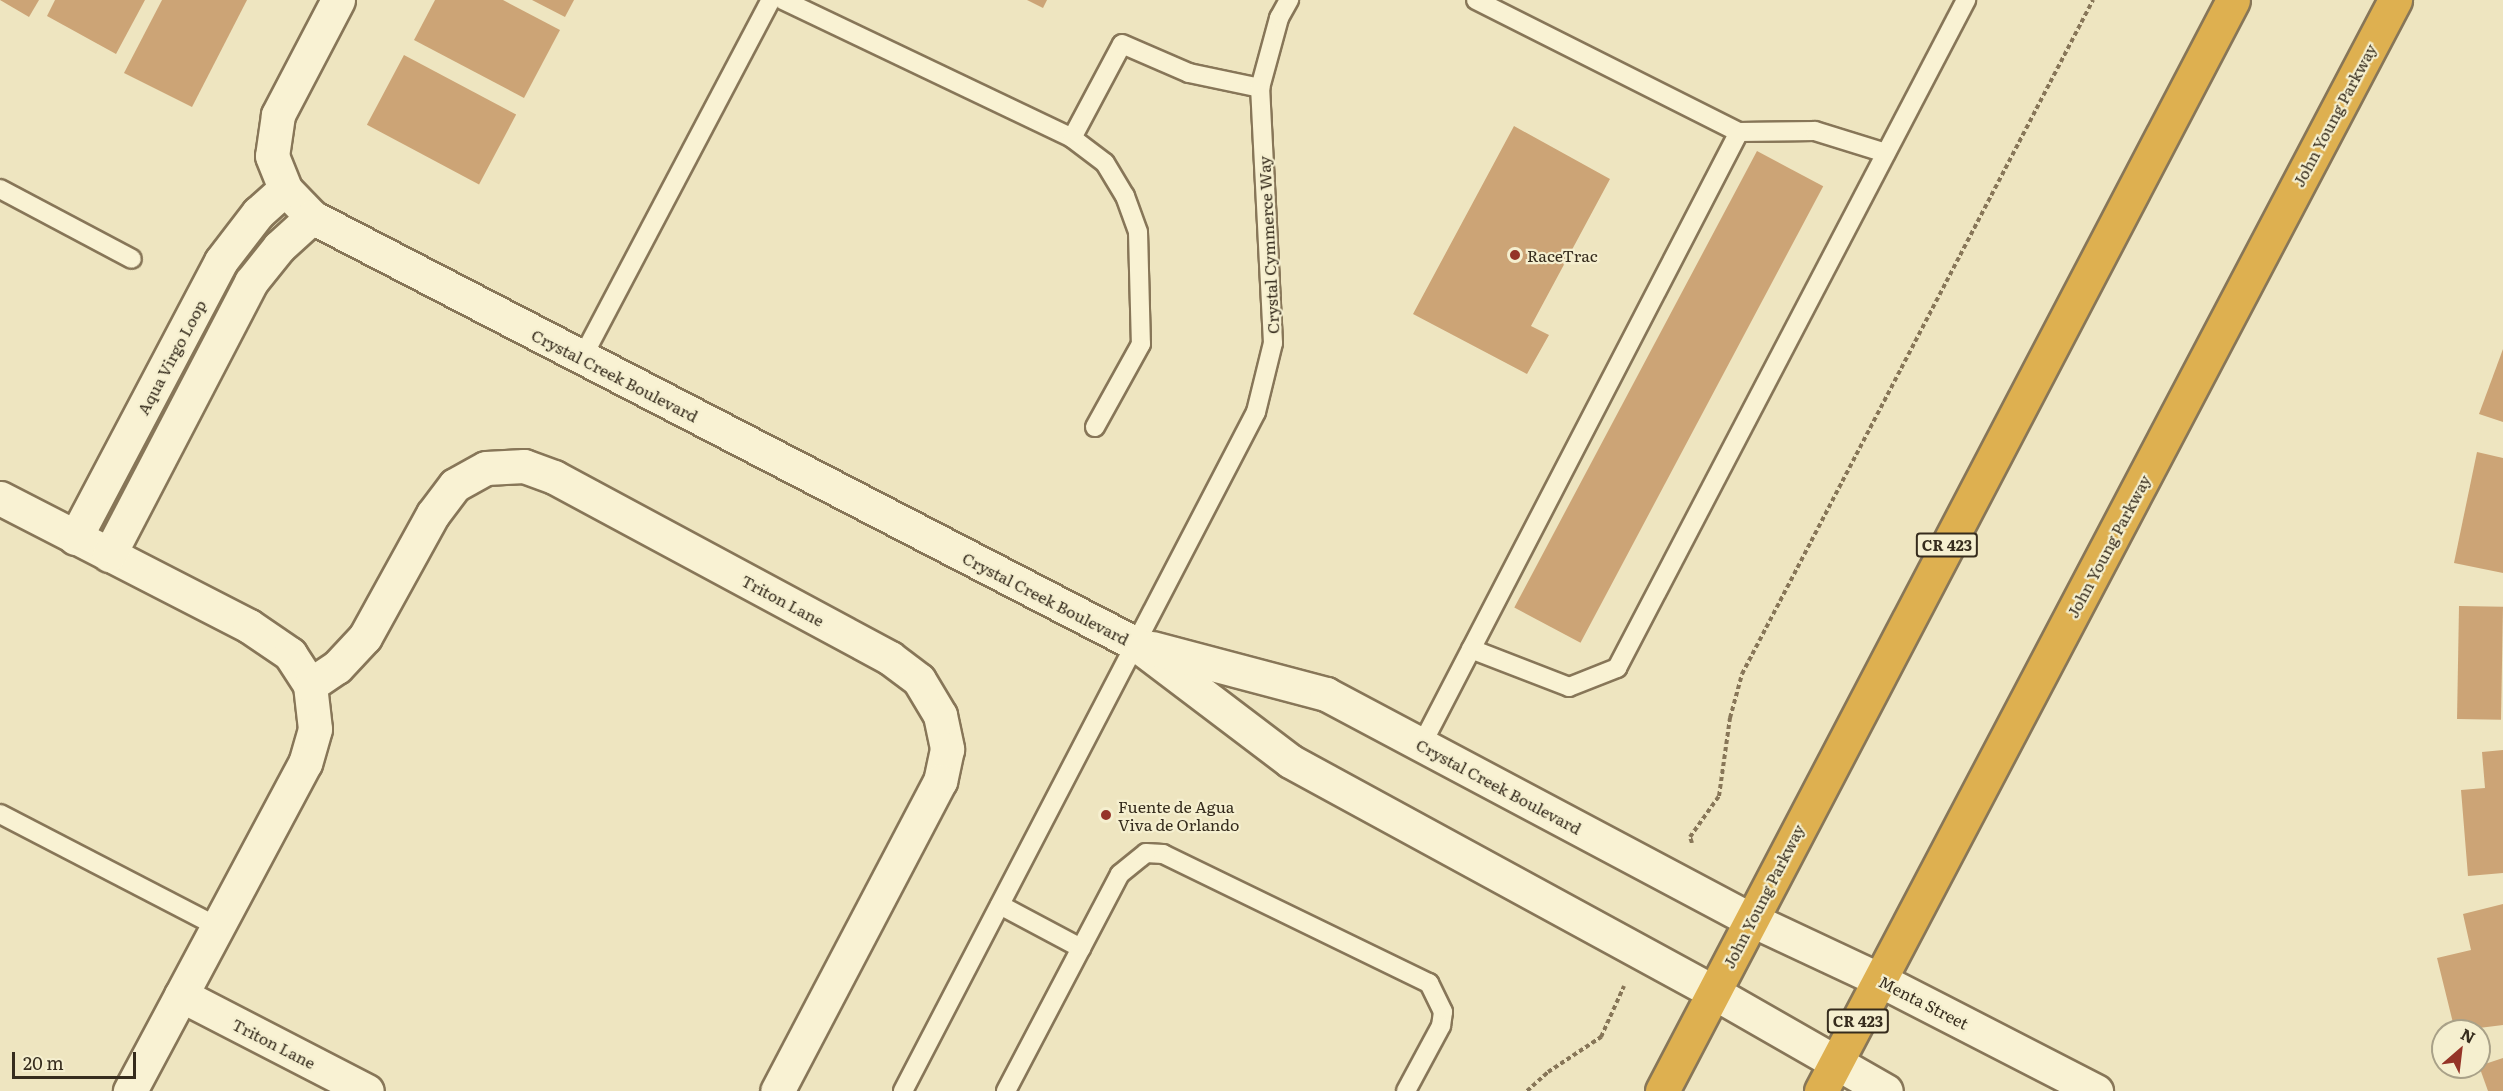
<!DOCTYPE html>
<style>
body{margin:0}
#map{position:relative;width:2503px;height:1091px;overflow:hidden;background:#eee5c0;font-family:Literata,serif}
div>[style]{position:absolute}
.building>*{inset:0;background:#cca476;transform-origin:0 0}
.path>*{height:4px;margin-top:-2px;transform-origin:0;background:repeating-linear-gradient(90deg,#877658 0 4.5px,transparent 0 7.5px)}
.roads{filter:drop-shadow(2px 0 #877658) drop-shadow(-2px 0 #877658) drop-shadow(0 2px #877658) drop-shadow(0 -2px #877658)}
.lane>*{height:18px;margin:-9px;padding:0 9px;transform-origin:9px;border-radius:9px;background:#f9f2d3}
.street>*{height:33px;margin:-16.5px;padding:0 16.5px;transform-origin:16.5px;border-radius:16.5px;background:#f9f2d3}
.secondary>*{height:33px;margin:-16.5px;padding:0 16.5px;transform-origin:16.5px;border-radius:16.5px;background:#f9f2d3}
.highway>*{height:33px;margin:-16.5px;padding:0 16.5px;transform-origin:16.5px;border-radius:16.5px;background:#deb050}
.dots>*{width:16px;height:16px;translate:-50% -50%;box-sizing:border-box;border:3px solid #f5efcf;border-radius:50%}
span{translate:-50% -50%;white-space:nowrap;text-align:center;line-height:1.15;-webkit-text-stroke:4.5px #f5efcf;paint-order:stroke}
.shield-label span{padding:2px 4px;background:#f5efcf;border:2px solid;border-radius:4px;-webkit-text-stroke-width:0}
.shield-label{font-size:15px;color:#362c1d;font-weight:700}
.street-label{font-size:16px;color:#362c1d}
.poi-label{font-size:16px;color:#362c1d}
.left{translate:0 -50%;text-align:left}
.north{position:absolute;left:2431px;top:1019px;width:60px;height:60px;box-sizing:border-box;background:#f5efcf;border:2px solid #a9a188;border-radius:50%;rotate:28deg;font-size:16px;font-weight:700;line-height:24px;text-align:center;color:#362c1d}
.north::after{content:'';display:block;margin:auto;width:21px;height:27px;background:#953428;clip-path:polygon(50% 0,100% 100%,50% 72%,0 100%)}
.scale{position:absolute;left:12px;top:1052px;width:124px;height:27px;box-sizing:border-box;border:3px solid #362c1d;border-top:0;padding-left:8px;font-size:18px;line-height:21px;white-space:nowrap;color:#362c1d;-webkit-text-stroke:4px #f5efcf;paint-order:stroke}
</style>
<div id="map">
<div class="building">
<i style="clip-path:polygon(0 0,39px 0,29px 17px)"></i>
<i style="clip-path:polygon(55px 0,145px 0,116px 54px,47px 16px)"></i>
<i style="clip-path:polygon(162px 0,247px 0,192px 107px,124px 73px)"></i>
<i style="clip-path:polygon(435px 0,503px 0,560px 30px,524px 98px,414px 40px)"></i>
<i style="clip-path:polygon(532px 0,574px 0,565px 17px)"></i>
<i style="clip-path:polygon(1027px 0,1047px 0,1043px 8px)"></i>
<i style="left:404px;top:55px;width:127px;height:79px;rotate:28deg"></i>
<i style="clip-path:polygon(1514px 126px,1610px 179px,1531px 326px,1549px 335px,1527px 374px,1413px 314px)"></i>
<i style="left:1757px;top:151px;width:75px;height:517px;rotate:28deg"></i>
<i style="clip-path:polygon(2503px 349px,2503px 422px,2479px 414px)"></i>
<i style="clip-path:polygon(2477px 452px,2503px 458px,2503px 573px,2454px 563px)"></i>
<i style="left:2459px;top:606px;width:44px;height:113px;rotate:1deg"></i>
<i style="clip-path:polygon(2503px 750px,2503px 873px,2468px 876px,2461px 790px,2485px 788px,2482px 752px)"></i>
<i style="clip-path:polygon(2503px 904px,2503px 1025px,2455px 1031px,2437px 958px,2471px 950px,2463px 914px)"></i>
<i style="clip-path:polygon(2503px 1058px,2503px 1091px,2488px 1091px,2479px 1066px)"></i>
</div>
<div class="path">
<i style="left:1692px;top:843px;width:6px;rotate:-108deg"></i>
<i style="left:1690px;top:837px;width:50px;rotate:-54.7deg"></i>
<i style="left:1719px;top:796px;width:79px;rotate:-82deg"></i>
<i style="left:1730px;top:718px;width:46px;rotate:-74.7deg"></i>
<i style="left:1742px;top:674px;width:760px;rotate:-62.49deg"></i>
<i style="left:1527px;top:1091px;width:28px;rotate:-42deg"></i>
<i style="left:1548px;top:1072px;width:64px;rotate:-33.4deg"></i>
<i style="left:1601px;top:1037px;width:56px;rotate:-65.7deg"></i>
</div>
<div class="roads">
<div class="lane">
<i style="left:783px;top:0;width:320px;rotate:25.5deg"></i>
<i style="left:1072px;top:138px;width:41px;rotate:37.1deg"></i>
<i style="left:1105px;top:163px;width:39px;rotate:59deg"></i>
<i style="left:1125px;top:196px;width:38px;rotate:70deg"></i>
<i style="left:1138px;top:232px;width:112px;rotate:88.5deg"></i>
<i style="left:1141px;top:344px;width:95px;rotate:119deg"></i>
<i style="left:1476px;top:0;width:294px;rotate:26.7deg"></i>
<i style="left:1739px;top:132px;width:76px;rotate:-0.8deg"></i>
<i style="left:1815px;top:131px;width:74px;rotate:17.2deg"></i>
<i style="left:1072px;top:138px;width:106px;rotate:-62deg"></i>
<i style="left:1122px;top:44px;width:73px;rotate:23.4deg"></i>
<i style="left:1189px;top:73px;width:73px;rotate:11.9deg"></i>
<i style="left:0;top:189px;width:149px;rotate:27.9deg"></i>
<i style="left:582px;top:358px;width:405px;rotate:-62.2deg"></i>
<i style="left:1471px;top:649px;width:105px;rotate:21.2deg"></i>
<i style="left:1569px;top:687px;width:52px;rotate:-21.6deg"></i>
<i style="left:1617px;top:668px;width:754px;rotate:-62.41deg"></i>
<i style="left:1422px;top:744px;width:689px;rotate:-62.62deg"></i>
<i style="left:0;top:814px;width:246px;rotate:27.4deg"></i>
<i style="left:1000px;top:905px;width:92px;rotate:28deg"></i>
<i style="left:903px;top:1091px;width:765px;rotate:-62.53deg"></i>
<i style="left:1256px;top:412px;width:71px;rotate:-76.2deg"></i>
<i style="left:1273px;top:343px;width:255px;rotate:-92.9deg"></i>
<i style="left:1260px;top:88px;width:73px;rotate:-74.8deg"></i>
<i style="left:1279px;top:18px;width:21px;rotate:-61deg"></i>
<i style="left:1006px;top:1091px;width:245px;rotate:-62.3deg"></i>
<i style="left:1120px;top:874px;width:33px;rotate:-39deg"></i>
<i style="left:1146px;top:853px;width:17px;rotate:3deg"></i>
<i style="left:1163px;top:854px;width:296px;rotate:25.9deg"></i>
<i style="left:1429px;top:983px;width:32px;rotate:64deg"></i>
<i style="left:1443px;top:1012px;width:14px;rotate:98deg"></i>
<i style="left:1441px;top:1026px;width:74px;rotate:118.3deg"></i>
</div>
<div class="street">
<i style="left:338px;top:0;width:130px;rotate:117.6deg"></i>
<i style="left:278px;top:115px;width:41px;rotate:98.3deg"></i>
<i style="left:272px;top:156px;width:35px;rotate:68deg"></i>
<i style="left:285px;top:189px;width:39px;rotate:46deg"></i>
<i style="left:312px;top:217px;width:928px;rotate:27.39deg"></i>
<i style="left:1136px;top:644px;width:193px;rotate:37.2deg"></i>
<i style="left:1290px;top:761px;width:482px;rotate:28.6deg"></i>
<i style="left:0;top:498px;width:280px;rotate:27.2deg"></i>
<i style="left:249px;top:626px;width:50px;rotate:34.3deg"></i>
<i style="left:290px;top:654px;width:37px;rotate:57deg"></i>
<i style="left:310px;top:685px;width:44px;rotate:83.5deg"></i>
<i style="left:315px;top:729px;width:35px;rotate:106deg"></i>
<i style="left:305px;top:763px;width:372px;rotate:118.1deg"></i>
<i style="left:75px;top:538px;width:313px;rotate:-62.2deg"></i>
<i style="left:221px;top:261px;width:61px;rotate:-52.4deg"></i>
<i style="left:258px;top:213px;width:36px;rotate:-42deg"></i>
<i style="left:109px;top:555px;width:308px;rotate:-62.5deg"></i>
<i style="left:251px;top:282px;width:45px;rotate:-51.3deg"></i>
<i style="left:279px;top:247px;width:45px;rotate:-42.3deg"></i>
<i style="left:1152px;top:648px;width:180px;rotate:14.8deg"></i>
<i style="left:1326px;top:694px;width:480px;rotate:28deg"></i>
<i style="left:310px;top:685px;width:32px;rotate:-34deg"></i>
<i style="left:337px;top:667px;width:41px;rotate:-47deg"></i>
<i style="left:365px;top:637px;width:141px;rotate:-61.1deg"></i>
<i style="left:433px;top:514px;width:36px;rotate:-53deg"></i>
<i style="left:455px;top:485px;width:35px;rotate:-29deg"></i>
<i style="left:486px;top:468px;width:38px;rotate:-3deg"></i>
<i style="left:524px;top:466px;width:32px;rotate:20deg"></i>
<i style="left:554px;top:477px;width:382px;rotate:28.3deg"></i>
<i style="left:890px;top:658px;width:36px;rotate:37deg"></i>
<i style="left:919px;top:680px;width:41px;rotate:59deg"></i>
<i style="left:940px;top:715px;width:35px;rotate:78deg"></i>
<i style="left:947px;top:749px;width:33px;rotate:102deg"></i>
<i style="left:940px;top:781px;width:350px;rotate:117.7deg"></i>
<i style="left:181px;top:995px;width:209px;rotate:27.3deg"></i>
</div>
<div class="secondary">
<i style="left:1750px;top:919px;width:144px;rotate:25.1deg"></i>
<i style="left:1880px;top:980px;width:243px;rotate:27.2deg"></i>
<i style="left:1713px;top:992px;width:199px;rotate:29.8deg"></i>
</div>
<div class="highway">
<i style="left:1662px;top:1091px;width:1231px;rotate:-62.37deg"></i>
<i style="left:1821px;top:1091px;width:1233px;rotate:-62.25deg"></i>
</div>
</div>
<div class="dots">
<i style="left:1515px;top:255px;background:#953428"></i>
<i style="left:1106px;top:815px;background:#953428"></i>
</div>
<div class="shield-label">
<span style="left:1947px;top:545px">CR 423</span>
<span style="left:1858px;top:1021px">CR 423</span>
</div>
<div class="street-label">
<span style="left:2334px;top:115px;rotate:-62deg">John Young Parkway</span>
<span style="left:1268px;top:245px;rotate:-93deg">Crystal Cymmerce Way</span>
<span style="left:171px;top:357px;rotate:-62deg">Aqua Virgo Loop</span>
<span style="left:615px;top:375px;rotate:27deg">Crystal Creek Boulevard</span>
<span style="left:2108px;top:546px;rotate:-62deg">John Young Parkway</span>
<span style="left:1046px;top:598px;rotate:27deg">Crystal Creek Boulevard</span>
<span style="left:783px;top:600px;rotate:28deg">Triton Lane</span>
<span style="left:1499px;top:786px;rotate:28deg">Crystal Creek Boulevard</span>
<span style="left:1763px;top:896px;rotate:-63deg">John Young Parkway</span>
<span style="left:1924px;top:1002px;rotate:27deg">Menta Street</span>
<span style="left:274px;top:1043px;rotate:27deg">Triton Lane</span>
</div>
<div class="poi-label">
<span class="left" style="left:1527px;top:255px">RaceTrac</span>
<span class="left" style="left:1118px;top:815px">Fuente de Agua<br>Viva de Orlando</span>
</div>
<div class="north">N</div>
<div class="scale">20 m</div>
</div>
